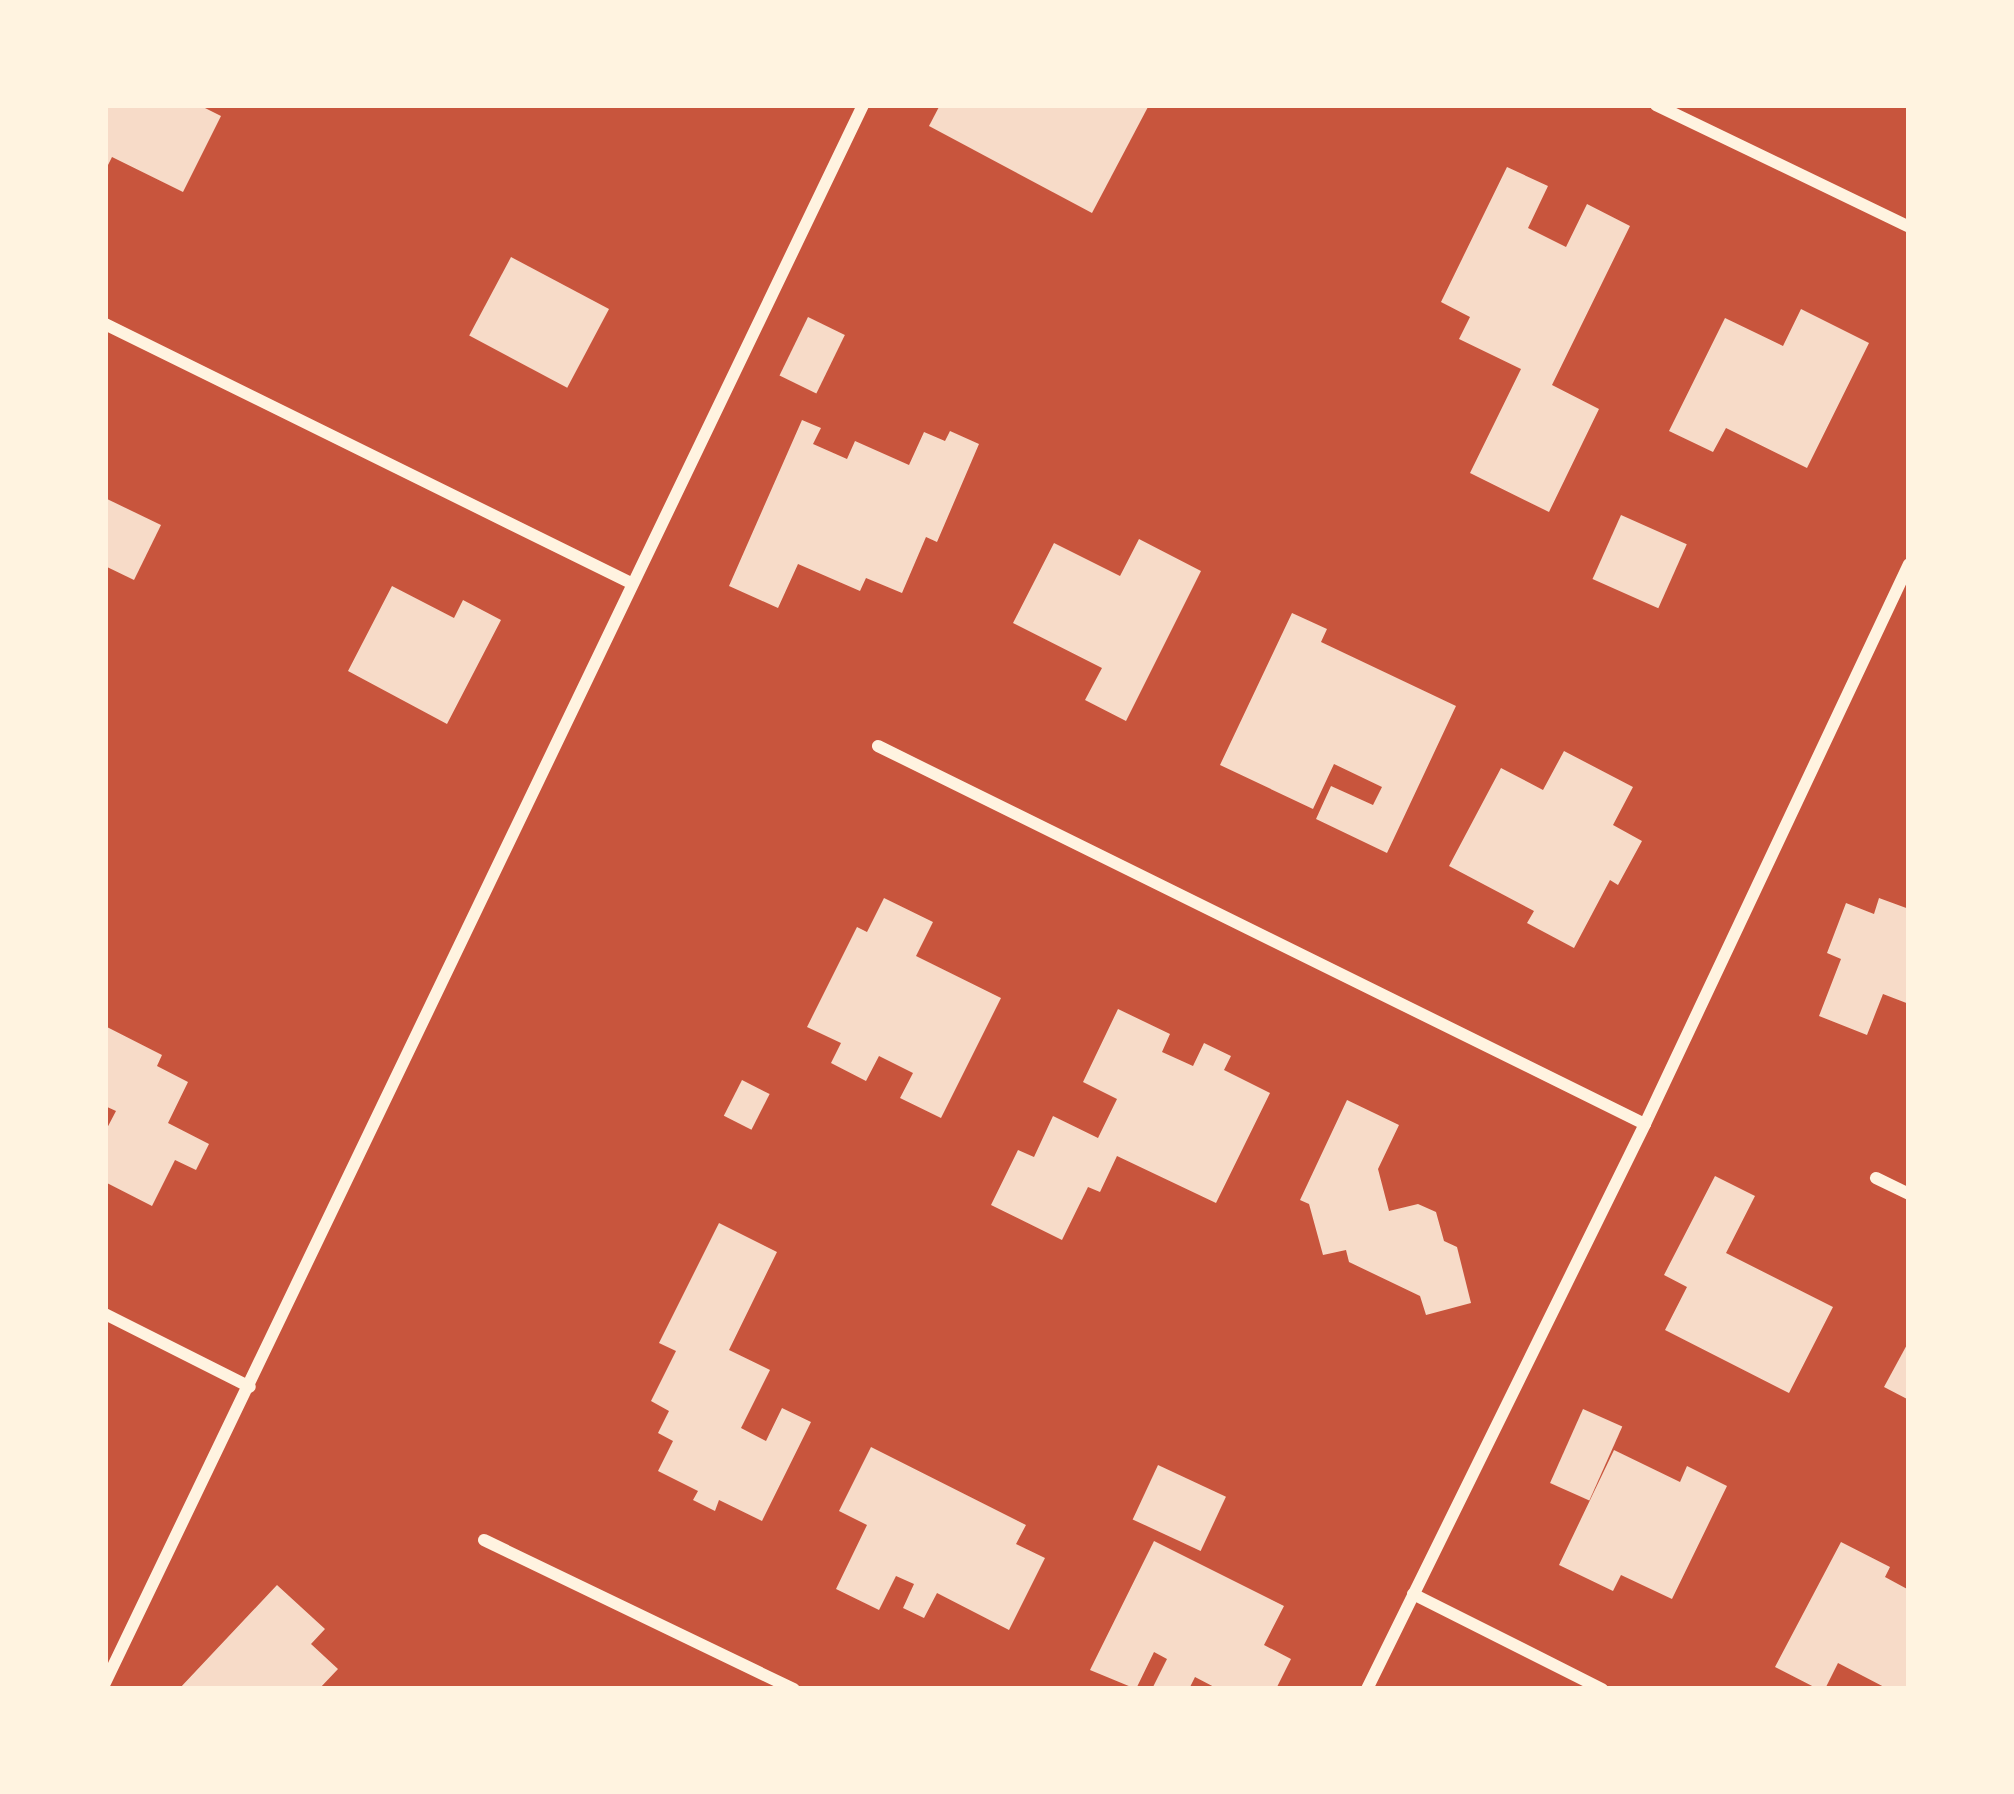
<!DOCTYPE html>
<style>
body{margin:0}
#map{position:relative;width:2014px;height:1794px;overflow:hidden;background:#c8553d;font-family:Raleway,sans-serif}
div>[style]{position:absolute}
.building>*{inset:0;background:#f7dbc8;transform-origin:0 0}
.minor>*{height:12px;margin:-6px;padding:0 6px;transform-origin:6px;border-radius:6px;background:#fff3e0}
span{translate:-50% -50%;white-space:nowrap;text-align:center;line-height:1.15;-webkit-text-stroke:12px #fff3e0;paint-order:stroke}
.frame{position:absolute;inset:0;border:108px solid #fff3e0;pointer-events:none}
</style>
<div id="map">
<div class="building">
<i style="clip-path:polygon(105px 105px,199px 105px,221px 116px,183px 192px,112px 157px,105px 171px)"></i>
<i style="clip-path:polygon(940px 105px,1149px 105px,1092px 213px,929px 126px)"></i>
<i style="clip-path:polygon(1507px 167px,1548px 186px,1528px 228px,1566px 247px,1587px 204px,1630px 226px,1552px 385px,1599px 409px,1549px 512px,1470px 473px,1521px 369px,1459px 339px,1470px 317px,1441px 302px)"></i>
<i style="left:511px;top:257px;width:111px;height:89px;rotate:28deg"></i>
<i style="clip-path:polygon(1801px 309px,1869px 343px,1807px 468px,1726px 428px,1713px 452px,1669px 431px,1725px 318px,1783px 346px)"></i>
<i style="left:808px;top:317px;width:41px;height:65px;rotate:26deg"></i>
<i style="clip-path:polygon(802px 420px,821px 428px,813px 444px,847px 459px,855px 441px,909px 465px,924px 432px,945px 441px,950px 431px,979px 444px,937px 542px,926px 537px,902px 593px,866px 578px,860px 591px,798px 564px,778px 608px,729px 586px)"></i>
<i style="clip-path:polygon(105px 498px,161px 525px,134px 580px,105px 566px)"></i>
<i style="left:1621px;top:515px;width:72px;height:70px;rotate:24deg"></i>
<i style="clip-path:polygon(1139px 539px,1201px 571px,1126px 721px,1085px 700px,1102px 668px,1013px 623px,1054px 543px,1120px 576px)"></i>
<i style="clip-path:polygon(392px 586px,454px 618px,463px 600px,501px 620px,447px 724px,348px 671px)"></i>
<i style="clip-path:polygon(1292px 613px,1327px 629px,1321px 642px,1456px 706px,1387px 853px,1316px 819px,1331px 786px,1373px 805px,1382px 787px,1334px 764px,1313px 809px,1220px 765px)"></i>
<i style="clip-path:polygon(1564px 751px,1633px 787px,1613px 825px,1642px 841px,1618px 885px,1610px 880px,1574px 948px,1527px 923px,1534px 911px,1449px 866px,1501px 768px,1543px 790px)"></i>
<i style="clip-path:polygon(884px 898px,933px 922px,916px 956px,1001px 998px,941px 1118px,900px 1098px,913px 1073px,879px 1056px,866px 1081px,831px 1063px,841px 1043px,807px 1027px,857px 927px,867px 932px)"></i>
<i style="clip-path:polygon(1879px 898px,1909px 909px,1909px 1004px,1883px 994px,1867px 1035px,1819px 1016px,1841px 959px,1827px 953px,1846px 903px,1874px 914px)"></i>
<i style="clip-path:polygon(1118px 1009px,1170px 1034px,1162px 1052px,1193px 1066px,1204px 1043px,1231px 1056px,1224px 1070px,1270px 1093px,1216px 1203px,1117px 1156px,1100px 1192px,1088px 1187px,1062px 1240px,991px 1205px,1018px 1150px,1034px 1157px,1053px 1116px,1098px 1138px,1117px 1099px,1083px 1082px)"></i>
<i style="clip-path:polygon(105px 1026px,162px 1055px,157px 1066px,188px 1082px,168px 1123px,209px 1144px,196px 1170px,175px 1160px,152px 1206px,105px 1182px,105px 1132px,116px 1111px,105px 1106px)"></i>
<i style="left:742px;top:1080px;width:31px;height:40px;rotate:27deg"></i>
<i style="clip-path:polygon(1347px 1100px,1399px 1125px,1378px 1169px,1389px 1211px,1418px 1204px,1436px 1212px,1444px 1241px,1457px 1247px,1471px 1303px,1426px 1315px,1420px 1296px,1349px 1262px,1346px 1250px,1323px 1255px,1309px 1204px,1300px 1200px)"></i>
<i style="clip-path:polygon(1715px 1176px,1755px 1196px,1726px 1253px,1833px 1307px,1789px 1393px,1665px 1330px,1687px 1287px,1664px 1275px)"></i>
<i style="clip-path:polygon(719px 1223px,777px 1252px,729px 1350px,770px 1370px,741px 1428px,766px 1441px,782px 1408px,811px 1422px,762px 1521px,719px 1500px,715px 1511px,693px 1500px,698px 1491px,658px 1471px,673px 1441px,658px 1433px,669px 1411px,651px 1401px,676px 1351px,659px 1343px)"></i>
<i style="clip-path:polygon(1909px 1341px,1909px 1400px,1884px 1387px)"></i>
<i style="left:1583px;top:1409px;width:43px;height:81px;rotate:24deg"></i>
<i style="clip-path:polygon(871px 1447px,1026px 1525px,1016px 1544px,1045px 1558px,1009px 1630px,937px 1593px,924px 1618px,903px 1608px,914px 1584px,896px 1576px,879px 1610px,836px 1589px,867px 1525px,839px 1511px)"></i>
<i style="clip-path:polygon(1614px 1450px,1680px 1482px,1687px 1466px,1727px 1486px,1672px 1599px,1621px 1575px,1613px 1591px,1559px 1565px)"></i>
<i style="left:1158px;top:1465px;width:75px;height:60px;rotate:25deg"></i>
<i style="clip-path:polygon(1154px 1541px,1284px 1606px,1264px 1645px,1291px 1659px,1276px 1689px,1218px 1689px,1195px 1677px,1189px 1689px,1152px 1689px,1167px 1659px,1154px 1652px,1136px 1689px,1090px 1670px)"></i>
<i style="clip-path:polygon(1841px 1542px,1890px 1567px,1885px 1577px,1909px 1590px,1909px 1689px,1888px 1689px,1838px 1663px,1825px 1689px,1818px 1689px,1775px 1667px)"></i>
<i style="clip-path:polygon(277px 1585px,325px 1629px,311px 1644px,338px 1669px,319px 1689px,179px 1689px)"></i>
</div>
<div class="minor">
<i style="left:1656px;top:105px;width:281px;rotate:25.7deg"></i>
<i style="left:105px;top:324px;width:586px;rotate:26.22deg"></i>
<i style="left:878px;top:746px;width:855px;rotate:26.24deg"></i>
<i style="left:1876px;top:1178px;width:37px;rotate:26deg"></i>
<i style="left:105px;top:1314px;width:162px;rotate:26.7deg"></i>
<i style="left:484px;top:1540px;width:344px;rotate:25.7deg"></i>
<i style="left:1413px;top:1594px;width:212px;rotate:26.7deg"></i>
<i style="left:105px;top:1683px;width:1751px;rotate:-64.34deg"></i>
<i style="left:1367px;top:1689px;width:630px;rotate:-63.8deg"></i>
<i style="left:1645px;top:1124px;width:619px;rotate:-64.76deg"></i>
</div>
<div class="frame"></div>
</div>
